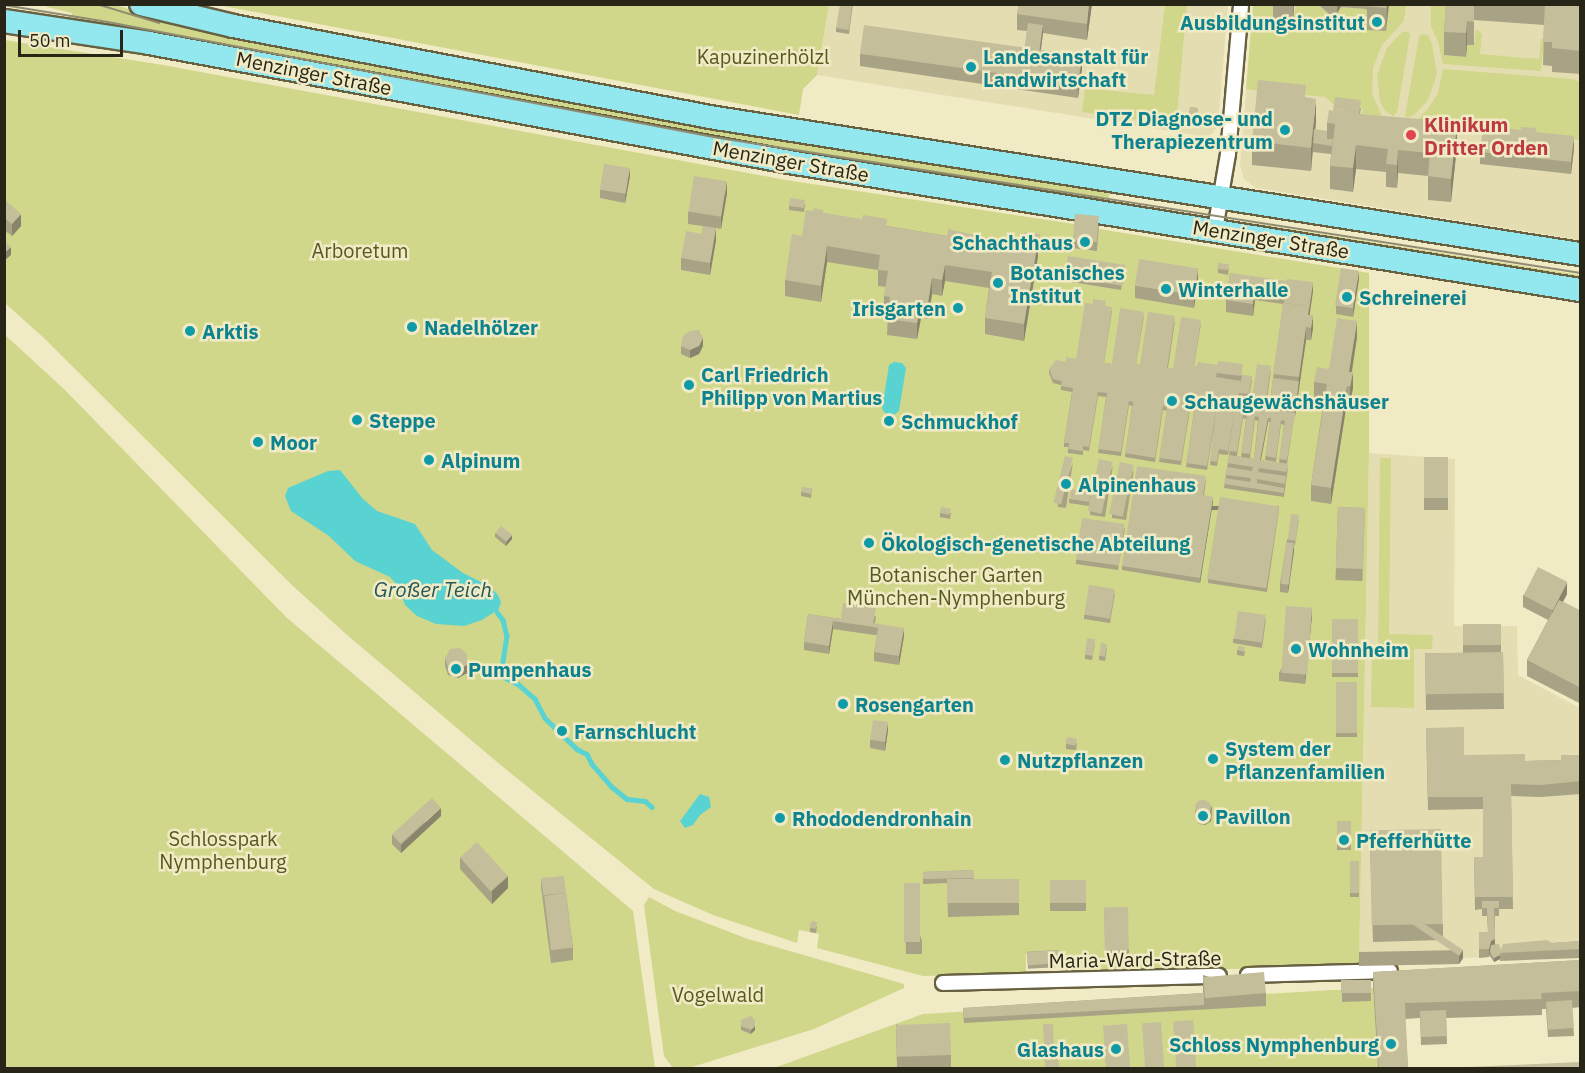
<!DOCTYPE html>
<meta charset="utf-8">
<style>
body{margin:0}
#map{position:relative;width:1585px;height:1073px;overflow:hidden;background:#f0eac5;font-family:"IBM Plex Sans",sans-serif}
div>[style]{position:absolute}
.built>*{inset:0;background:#e5ddb2}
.green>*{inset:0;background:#d0d78a;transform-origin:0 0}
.water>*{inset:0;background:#59d2d2}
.stream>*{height:4.5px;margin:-2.25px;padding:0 2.25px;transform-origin:2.25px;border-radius:2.25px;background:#59d2d2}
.roads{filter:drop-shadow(2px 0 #676141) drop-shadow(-2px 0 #676141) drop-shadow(0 2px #676141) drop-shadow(0 -2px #676141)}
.minor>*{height:14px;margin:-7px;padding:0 7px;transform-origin:7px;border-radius:7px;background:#fff}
.primary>*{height:22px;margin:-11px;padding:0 11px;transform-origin:11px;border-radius:11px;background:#92e8ee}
.tram>*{height:1.5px;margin:-0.75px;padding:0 0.75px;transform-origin:0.75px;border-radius:0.75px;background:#908c72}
.wall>*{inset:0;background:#a9a385;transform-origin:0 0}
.shaded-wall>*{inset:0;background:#89856c;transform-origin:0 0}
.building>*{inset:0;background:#c4be9b;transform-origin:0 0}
.round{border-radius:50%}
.dots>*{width:16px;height:16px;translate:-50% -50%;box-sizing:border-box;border:3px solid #f0eac5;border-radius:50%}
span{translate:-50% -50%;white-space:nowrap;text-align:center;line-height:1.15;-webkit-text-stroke:5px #f0eac5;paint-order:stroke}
.culture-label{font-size:20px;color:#0d838f;font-weight:700}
.right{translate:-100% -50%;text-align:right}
.left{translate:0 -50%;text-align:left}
.park-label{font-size:20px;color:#575a1e}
.street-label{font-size:20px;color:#272517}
.health-label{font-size:20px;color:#be3a42;font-weight:700}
.water-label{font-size:21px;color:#255959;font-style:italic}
.frame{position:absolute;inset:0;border:6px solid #272517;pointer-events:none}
.scale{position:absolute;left:18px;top:30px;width:105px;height:27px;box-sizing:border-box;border:3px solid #272517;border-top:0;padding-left:8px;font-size:18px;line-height:21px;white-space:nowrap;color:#272517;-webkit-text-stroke:4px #f0eac5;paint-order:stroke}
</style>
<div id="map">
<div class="built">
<i style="clip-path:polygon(829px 5px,1228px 5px,1218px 126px,1211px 135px,1201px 136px,817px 75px)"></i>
<i style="clip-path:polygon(1253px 5px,1580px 5px,1580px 240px,1256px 188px,1244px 179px,1240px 165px)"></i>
<i style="clip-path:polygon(1369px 453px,1455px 459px,1454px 626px,1517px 626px,1518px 675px,1580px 708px,1580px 950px,1502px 951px,1499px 948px,1489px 953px,1489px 957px,1464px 958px,1459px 964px,1359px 966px)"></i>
</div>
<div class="green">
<i style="clip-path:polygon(48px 5px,116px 5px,160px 19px,1110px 190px,1108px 206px,778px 153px,46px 16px,46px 14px,71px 18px,72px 13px,47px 7px)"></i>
<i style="clip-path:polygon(218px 5px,217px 5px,829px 5px,817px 75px,803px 89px,799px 115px)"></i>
<i style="clip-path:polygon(1165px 5px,1187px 5px,1176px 125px,1082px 112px,1085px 88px,1154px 95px)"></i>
<i style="clip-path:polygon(1253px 5px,1274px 5px,1292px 24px,1296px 5px,1320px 6px,1329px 14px,1337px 13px,1341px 7px,1366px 9px,1369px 12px,1367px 30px,1386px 31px,1389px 5px,1406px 5px,1404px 21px,1382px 45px,1373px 68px,1372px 93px,1383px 119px,1362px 122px,1362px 108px,1334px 105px,1325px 97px,1246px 89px)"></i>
<i style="clip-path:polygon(1431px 5px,1448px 5px,1445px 55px,1466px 57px,1467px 45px,1474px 45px,1476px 29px,1482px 34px,1480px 54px,1539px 59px,1541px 39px,1544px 39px,1541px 71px,1443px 64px,1438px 41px,1431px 27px)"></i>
<i style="clip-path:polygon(1402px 32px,1408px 32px,1410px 35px,1397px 112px,1393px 116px,1385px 111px,1380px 101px,1377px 75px,1387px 48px)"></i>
<i style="clip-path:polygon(1422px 34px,1428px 35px,1432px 44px,1437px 74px,1428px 100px,1415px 114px,1407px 118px,1405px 116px,1419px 37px)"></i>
<i style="clip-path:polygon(4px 40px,163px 65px,786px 180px,1074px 224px,1075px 222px,1099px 225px,1099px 229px,1369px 273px,1369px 453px,1359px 966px,1062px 973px,1061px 953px,1026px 954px,1026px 974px,923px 976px,817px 948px,819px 934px,799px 930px,797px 943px,713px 915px,654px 889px,497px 762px,346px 634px,294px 587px,45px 339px,5px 303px)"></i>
<i style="clip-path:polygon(1443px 69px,1573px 79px,1580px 82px,1580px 140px,1416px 121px,1428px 109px,1438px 93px)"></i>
<i style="left:1245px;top:222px;width:339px;height:5px;rotate:9deg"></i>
<i style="clip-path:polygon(4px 334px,65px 390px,286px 617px,633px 911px,655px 1068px,5px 1068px)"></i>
<i style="clip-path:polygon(1380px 458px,1391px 458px,1389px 634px,1433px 635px,1432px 649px,1414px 649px,1414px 708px,1371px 707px,1372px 650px,1378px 650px)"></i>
<i style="clip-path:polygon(649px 897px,675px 911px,748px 939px,904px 984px,904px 988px,814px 1029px,689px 1068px,673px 1068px,664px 1056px,644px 905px)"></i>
<i style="clip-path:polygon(1373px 988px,1378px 1068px,774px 1068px,923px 1014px,1333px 990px,1341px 990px,1342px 1002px)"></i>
</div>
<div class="water">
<i style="clip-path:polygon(894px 362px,902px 363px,906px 368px,899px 411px,894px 415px,886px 414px,882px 409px,889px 365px)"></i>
<i style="clip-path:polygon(340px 470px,363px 499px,377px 511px,415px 524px,432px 550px,463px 573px,489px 586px,498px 595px,501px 602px,499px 609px,482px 620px,464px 626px,436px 624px,417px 616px,405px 605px,398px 586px,390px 577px,355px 561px,329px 536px,291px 511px,285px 496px,288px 488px,328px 471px)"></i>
<i style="clip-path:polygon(700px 794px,709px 797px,711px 807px,700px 815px,693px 825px,685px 828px,680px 821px)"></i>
</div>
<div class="stream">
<i style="left:497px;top:612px;width:10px;rotate:53deg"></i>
<i style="left:503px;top:620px;width:16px;rotate:76deg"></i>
<i style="left:507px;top:636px;width:30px;rotate:99deg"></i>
<i style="left:502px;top:666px;width:11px;rotate:80deg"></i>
<i style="left:504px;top:677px;width:16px;rotate:27deg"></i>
<i style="left:518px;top:684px;width:23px;rotate:41deg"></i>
<i style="left:535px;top:699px;width:21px;rotate:62deg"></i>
<i style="left:545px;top:718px;width:45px;rotate:44.1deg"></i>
<i style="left:577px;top:749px;width:11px;rotate:27deg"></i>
<i style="left:587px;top:754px;width:11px;rotate:63deg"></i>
<i style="left:592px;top:764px;width:29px;rotate:49deg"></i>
<i style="left:611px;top:786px;width:21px;rotate:39deg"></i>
<i style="left:627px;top:799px;width:18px;rotate:6deg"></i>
<i style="left:645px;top:801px;width:9px;rotate:41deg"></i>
</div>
<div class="roads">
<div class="minor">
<i style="left:1215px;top:230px;width:77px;rotate:-80.3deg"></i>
<i style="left:1228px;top:154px;width:151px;rotate:-85deg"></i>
<i style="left:1248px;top:975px;width:142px;rotate:-1.6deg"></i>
<i style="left:943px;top:983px;width:276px;rotate:-1.5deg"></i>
</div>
<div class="primary">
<i style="left:141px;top:4px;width:95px;rotate:13.4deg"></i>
<i style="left:233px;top:26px;width:492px;rotate:10.8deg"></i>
<i style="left:716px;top:118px;width:875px;rotate:8.95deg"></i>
<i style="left:4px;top:21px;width:147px;rotate:8.6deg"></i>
<i style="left:149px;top:43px;width:651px;rotate:10.53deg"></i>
<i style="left:789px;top:162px;width:801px;rotate:9.19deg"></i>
</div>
</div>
<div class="tram">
<i style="left:97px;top:4px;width:65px;rotate:17deg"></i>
<i style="left:4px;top:5px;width:105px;rotate:9.3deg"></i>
<i style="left:108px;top:22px;width:616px;rotate:10.76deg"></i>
<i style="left:713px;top:137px;width:878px;rotate:8.91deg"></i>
</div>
<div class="wall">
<i style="clip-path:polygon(853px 4px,849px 34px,836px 32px,836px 28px)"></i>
<i style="clip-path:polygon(1019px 4px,1092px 4px,1087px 40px,1043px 33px,1041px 50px,1082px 68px,1078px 98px,860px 66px,860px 54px,1025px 48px,1027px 31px,1017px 30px,1017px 14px)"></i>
<i style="clip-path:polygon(1273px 4px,1296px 4px,1294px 6px,1293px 24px,1273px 22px)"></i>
<i style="clip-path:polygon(1307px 4px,1389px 4px,1386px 31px,1367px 30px,1367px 11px,1366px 9px,1341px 7px,1337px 13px,1329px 14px,1320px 6px)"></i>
<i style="clip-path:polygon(1446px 4px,1581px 4px,1581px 74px,1552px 72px,1552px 66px,1543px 65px,1544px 25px,1474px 20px,1474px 45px,1467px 45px,1466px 57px,1444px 55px,1444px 32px)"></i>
<i style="left:1190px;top:107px;width:8px;height:13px;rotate:7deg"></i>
<i style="clip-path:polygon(1361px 108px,1360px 114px,1457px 146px,1451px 202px,1428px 200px,1428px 176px,1398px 173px,1397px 188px,1386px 187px,1386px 172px,1356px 169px,1353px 192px,1330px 189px,1330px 166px,1331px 154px,1313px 152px,1311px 171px,1252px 165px,1252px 141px,1316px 122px,1315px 130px,1327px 131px,1327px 123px,1333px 111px)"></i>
<i style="clip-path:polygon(1536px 132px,1574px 148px,1571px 174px,1480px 164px,1480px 152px)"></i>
<i style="clip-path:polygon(630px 176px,625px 203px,600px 198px,600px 190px)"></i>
<i style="clip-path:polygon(727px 193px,721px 229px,716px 228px,716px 240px,710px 275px,681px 270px,681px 258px,702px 234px,703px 226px,688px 224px,688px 212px)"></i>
<i style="clip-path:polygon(4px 199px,21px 226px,12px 236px,4px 230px)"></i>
<i style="clip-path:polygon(805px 204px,804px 212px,789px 210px,789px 206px)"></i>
<i style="clip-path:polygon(823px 213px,887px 226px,947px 236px,1006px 242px,1024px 238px,1040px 238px,1024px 341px,985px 334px,985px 318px,989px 288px,945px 281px,942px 296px,932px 294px,928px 319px,921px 318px,917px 339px,887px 335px,888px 313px,884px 312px,884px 296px,886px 287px,878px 286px,878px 270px,827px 262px,821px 302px,785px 296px,785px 280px,802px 236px)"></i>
<i style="clip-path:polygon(1099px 225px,1097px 251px,1072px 248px,1072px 240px)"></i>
<i style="clip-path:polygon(1229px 268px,1228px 275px,1218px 273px,1218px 269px)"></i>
<i style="clip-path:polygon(1125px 269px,1121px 290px,1065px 281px,1065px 277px)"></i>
<i style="clip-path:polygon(evenodd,1230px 273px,1313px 291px,1309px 315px,1313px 328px,1311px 340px,1306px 340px,1287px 464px,1279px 463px,1284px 425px,1281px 424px,1276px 462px,1265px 460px,1270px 422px,1268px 422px,1261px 460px,1288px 468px,1284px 497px,1224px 488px,1229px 455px,1232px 428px,1228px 455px,1219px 454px,1217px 466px,1210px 465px,1214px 426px,1207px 470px,1186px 467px,1194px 411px,1190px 410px,1181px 465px,1159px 462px,1167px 411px,1163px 410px,1155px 462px,1125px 457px,1132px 406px,1129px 405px,1121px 456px,1098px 453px,1106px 397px,1098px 396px,1089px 451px,1083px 450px,1083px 455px,1068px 453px,1068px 447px,1064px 447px,1064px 443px,1072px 392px,1061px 390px,1061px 385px,1053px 383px,1049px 373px,1049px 369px,1066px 362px,1076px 359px,1106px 306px,1112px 311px,1104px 363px,1112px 364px,1144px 316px,1136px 364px,1140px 365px,1175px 321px,1168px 368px,1173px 369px,1201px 324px,1194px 366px,1242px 375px,1252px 380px,1249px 398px,1239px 397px,1238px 405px,1251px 407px,1271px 370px,1266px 408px,1269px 409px,1283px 304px,1255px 300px,1253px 316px,1226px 312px,1226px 300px,1230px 273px,1243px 418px,1246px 419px,1241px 457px,1237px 456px,1243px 418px,1230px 273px,1255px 420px,1258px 421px,1254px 459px,1250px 458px,1255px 420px)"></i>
<i style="clip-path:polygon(1359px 279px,1353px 317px,1336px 314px,1336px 306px)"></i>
<i style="clip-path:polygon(1198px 280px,1194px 308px,1135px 298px,1135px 286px)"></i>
<i style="clip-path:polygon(1357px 337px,1352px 372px,1353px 388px,1350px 403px,1347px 402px,1331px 504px,1311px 501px,1311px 485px,1324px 399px,1314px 398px,1314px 382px,1329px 369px)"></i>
<i style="clip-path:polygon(681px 346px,703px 346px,699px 354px,690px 358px,681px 354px)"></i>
<i style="left:1424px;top:457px;width:24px;height:53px"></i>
<i style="clip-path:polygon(1073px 462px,1066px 508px,1058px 507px,1058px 503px)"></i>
<i style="clip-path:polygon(1113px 466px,1105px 517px,1090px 515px,1090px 511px)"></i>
<i style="clip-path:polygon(1134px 469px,1126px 520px,1112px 518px,1112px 514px)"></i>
<i style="clip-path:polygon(1206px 480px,1204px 495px,1213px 501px,1200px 583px,1122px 570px,1122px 566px)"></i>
<i style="clip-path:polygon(812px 488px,811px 498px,801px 496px,801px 492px)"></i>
<i style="clip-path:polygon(1091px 496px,1089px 506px,1069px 503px,1069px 499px)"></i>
<i style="left:1338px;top:507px;width:27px;height:73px;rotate:2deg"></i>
<i style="clip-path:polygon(1279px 510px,1267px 592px,1208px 583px,1208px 579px)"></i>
<i style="clip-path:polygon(940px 513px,951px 513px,950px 519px,940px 517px)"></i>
<i style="clip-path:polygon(1299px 519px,1295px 545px,1294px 545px,1294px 551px,1288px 593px,1280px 592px,1280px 584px,1287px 540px)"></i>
<i style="clip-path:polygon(1125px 528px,1118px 570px,1076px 564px,1076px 560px)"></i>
<i style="clip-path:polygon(495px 533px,512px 539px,506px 546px,495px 537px)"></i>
<i style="clip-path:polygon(1115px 593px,1110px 623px,1084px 619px,1084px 615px)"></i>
<i style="clip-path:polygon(1567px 594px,1563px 602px,1581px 611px,1581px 704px,1527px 676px,1527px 660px,1548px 620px,1523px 607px,1523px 595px)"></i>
<i style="clip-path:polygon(808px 614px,841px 619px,876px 616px,875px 624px,904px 636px,899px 665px,874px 661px,874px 652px,877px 635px,874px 635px,833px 629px,829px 654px,804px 650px,804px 642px)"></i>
<i style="clip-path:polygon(1312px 616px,1305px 684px,1279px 681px,1279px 673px)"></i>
<i style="clip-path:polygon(1266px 619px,1262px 648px,1233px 643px,1233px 639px)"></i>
<i style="left:1332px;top:619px;width:26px;height:58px"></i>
<i style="clip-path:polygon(1463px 624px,1501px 624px,1501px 653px,1503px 652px,1504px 709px,1426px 710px,1425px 653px,1463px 653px)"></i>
<i style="clip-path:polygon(1095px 643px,1092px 660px,1085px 659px,1085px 655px)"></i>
<i style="clip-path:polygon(1107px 648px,1105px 661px,1099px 660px,1099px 656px)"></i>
<i style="clip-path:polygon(1237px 650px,1245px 651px,1244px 656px,1237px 655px)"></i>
<i style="clip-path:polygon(445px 658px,467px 673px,458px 678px,448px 675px,445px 666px)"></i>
<i style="left:1336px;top:682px;width:21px;height:55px"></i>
<i style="clip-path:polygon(1426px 728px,1464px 755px,1525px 761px,1561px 760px,1581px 755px,1581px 794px,1541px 797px,1511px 796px,1513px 909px,1499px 909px,1499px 916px,1495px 916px,1495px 944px,1501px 950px,1552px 943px,1580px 941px,1581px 926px,1581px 958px,1500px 961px,1500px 959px,1494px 962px,1489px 955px,1489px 957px,1479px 958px,1479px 932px,1488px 932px,1487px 916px,1482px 916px,1482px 909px,1475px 910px,1474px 857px,1483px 857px,1483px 809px,1428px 810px)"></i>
<i style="clip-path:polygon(888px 730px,885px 751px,870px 748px,870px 740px)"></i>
<i style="clip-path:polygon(1077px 743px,1076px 750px,1066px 749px,1066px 744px)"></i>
<i style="clip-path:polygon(1195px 810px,1212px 814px,1211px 821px,1205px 825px,1199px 824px,1195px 818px)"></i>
<i style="clip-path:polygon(441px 816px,401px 853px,392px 844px,392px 835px)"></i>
<i style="left:1337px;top:821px;width:14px;height:29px"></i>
<i style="clip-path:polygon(1370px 847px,1443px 924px,1443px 940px,1373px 942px)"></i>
<i style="clip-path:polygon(460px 857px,508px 888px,492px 904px,460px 869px)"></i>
<i style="left:1350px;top:861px;width:9px;height:36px"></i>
<i style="clip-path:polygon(973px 870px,974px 881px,1019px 879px,1019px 915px,948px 917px,947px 883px,923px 884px,923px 872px)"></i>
<i style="clip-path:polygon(541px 878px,566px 893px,573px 948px,573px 960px,551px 963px,541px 887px)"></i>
<i style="left:1086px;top:880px;width:31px;height:36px;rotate:90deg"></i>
<i style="clip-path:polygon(904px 883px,922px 941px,922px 954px,906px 954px)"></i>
<i style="clip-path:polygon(1104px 908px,1129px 950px,1129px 962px,1106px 963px)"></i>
<i style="clip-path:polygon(817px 926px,816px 933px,810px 932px,810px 928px)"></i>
<i style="left:1060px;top:950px;width:17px;height:33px;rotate:87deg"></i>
<i style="clip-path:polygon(1463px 950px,1463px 958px,1459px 964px,1359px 966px,1359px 952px)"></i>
<i style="clip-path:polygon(1581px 960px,1581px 1007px,1572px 1008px,1574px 1036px,1548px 1037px,1546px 1009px,1542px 1009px,1542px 1015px,1446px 1018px,1447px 1044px,1421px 1045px,1420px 1018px,1405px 1019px,1408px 1068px,1378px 1068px,1373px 988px,1373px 972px)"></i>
<i style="clip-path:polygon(1203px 975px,1266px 993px,1266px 1006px,964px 1023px,963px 1008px,1203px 993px)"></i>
<i style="clip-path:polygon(1341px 982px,1371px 993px,1371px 1001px,1342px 1002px)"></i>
<i style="clip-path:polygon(741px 1020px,755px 1024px,755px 1030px,751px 1034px,741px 1030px)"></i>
<i style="clip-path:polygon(896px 1024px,951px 1055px,951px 1067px,897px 1068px)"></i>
</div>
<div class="shaded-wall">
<i style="clip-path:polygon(1089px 4px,1092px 4px,1087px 40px,1087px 24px)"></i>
<i style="clip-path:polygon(1293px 4px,1296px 4px,1294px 6px,1293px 24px)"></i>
<i style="clip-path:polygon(1337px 4px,1341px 4px,1341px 7px,1337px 13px)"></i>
<i style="clip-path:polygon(1387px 4px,1389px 4px,1386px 31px)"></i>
<i style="clip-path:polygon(1467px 21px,1467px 45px,1466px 57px,1466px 33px)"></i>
<i style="clip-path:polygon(1043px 25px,1043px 33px,1039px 62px,1039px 54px)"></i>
<i style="clip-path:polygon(1082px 56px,1082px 68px,1078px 98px,1078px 85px)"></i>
<i style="clip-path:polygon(1316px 99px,1316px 122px,1314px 143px,1313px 143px,1311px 171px,1311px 148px)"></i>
<i style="clip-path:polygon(1457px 122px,1457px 146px,1451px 202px,1451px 179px)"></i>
<i style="clip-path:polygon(1574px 136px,1574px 148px,1571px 174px,1571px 162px)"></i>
<i style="clip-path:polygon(1356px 145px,1356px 169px,1353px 192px,1353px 168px)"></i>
<i style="clip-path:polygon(1398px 150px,1398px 173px,1397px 188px,1397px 165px)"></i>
<i style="clip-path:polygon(630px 168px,630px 176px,625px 203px,625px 195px)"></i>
<i style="clip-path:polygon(727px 181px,727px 193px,721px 229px,721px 217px)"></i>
<i style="clip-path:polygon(21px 214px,21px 226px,12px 236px,12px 224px)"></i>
<i style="clip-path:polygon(716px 228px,716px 240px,710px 275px,710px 263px)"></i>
<i style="clip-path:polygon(1038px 241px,1038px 257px,1024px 341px,1024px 324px)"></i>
<i style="clip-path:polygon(827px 246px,827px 262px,821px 302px,821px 286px)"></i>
<i style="clip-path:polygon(11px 247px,11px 255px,4px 261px,4px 253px)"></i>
<i style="clip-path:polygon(945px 265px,945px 281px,942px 296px,942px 280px)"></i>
<i style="clip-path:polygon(1198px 268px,1198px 280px,1194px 308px,1194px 296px)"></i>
<i style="clip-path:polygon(1359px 271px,1359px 279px,1353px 317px,1353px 309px)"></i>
<i style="clip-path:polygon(932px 278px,932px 294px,928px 319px,928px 303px)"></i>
<i style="clip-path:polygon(1313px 282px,1313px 291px,1308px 327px,1308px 315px)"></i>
<i style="clip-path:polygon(1255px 288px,1255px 300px,1253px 316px,1253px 304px)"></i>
<i style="clip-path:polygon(921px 302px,921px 318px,917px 339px,917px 323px)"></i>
<i style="clip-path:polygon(1313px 315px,1313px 328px,1311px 340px,1311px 328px)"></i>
<i style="clip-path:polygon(1357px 321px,1357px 337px,1349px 388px,1349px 372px)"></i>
<i style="clip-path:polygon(1306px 327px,1306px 340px,1295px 417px,1295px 409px,1299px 377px)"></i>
<i style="clip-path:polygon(703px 338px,703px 346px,699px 354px,690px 358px,690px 350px)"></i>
<i style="clip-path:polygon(1353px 372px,1353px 388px,1350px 403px,1350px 387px)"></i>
<i style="clip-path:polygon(1347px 386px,1347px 402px,1331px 504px,1331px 488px)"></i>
<i style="clip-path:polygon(1268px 418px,1268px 422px,1260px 464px,1260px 460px)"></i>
<i style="clip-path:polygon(1213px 497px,1213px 501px,1200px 583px,1200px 578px)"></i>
<i style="left:1279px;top:506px;width:4px;height:83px;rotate:90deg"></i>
<i style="clip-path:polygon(512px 535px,512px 539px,506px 546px,506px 542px)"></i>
<i style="clip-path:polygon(1294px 543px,1294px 551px,1288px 593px,1288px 585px)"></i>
<i style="clip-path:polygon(1567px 582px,1567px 594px,1552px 622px,1552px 610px)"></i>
<i style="clip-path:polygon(1312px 608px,1312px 616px,1305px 684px,1305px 676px)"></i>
<i style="clip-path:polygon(833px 621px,833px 629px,829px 654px,829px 646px)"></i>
<i style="clip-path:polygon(904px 628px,904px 636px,899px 665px,899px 656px)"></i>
<i style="clip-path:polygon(467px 654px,467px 673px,458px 678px,458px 670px)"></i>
<i style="clip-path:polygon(888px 722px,888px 730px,885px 751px,885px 742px)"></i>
<i style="clip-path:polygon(1212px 806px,1211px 821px,1205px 825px,1205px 817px)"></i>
<i style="clip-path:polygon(441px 808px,441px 816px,401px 853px,401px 845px)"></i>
<i style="clip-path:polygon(508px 876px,508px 888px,492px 904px,492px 891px)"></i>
<i style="clip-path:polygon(1495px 939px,1495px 948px,1491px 949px,1489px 957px,1489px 949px,1491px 941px)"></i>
<i style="clip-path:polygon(1463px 950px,1463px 958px,1459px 964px,1459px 956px)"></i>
<i style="clip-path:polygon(1500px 955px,1500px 959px,1494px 962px,1494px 958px)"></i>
<i style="clip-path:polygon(755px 1026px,755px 1030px,751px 1034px,751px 1030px)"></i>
</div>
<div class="building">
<i style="clip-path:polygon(840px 4px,852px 4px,849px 30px,836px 28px)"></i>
<i style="clip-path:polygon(1019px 4px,1089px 4px,1087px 24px,1017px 14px)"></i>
<i style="clip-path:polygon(1367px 4px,1387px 4px,1386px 8px,1367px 6px)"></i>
<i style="clip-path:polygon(1446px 4px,1474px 4px,1474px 22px,1467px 21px,1466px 33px,1444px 32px)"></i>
<i style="clip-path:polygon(1545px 4px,1581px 4px,1581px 51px,1552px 48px,1552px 42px,1543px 42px)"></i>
<i style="left:1028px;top:23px;width:15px;height:25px;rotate:8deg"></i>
<i style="left:864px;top:25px;width:220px;height:29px;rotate:8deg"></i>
<i style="clip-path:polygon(1258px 80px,1306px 85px,1305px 97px,1316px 99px,1311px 148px,1252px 141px)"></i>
<i style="clip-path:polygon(1335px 97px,1361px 100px,1359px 114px,1359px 111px,1336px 109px,1336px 111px,1333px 111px)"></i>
<i style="left:1190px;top:107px;width:8px;height:9px;rotate:7deg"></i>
<i style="clip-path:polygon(1336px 109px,1359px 111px,1359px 114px,1457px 122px,1451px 179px,1428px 176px,1430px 153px,1398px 150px,1397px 165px,1386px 164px,1388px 149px,1356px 145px,1353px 168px,1330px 166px,1335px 124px,1327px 123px,1329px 110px,1336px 111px)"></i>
<i style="clip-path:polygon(1483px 126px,1521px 130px,1521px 127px,1536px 128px,1536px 132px,1574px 136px,1571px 162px,1480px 152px)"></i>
<i style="clip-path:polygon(1314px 129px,1327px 131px,1327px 139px,1333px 139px,1332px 146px,1313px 143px)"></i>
<i style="left:604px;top:164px;width:26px;height:26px;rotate:9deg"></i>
<i style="left:694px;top:176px;width:33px;height:36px;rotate:9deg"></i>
<i style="left:790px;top:198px;width:15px;height:8px;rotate:8deg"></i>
<i style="clip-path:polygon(4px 199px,21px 214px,12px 224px,4px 218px)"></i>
<i style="clip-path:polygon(814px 208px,823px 210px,823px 213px,813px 211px)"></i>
<i style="clip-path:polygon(806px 210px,862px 219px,863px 215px,887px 219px,886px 226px,947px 236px,948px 229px,1006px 242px,1007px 236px,1038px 241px,1024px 324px,985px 318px,992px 272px,945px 265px,942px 280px,932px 278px,928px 303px,921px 302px,917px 323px,887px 319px,890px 297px,884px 296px,888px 271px,878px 270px,880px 255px,827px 246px,821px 286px,785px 280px,792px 234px,802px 236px)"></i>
<i style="left:1075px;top:214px;width:24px;height:26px;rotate:5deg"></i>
<i style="clip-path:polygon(703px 226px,716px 228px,710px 263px,681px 258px,686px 231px,702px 234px)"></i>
<i style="clip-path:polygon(1025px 232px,1040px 234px,1038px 247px,1038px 241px,1024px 238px)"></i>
<i style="clip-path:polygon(4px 241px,11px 247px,4px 253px)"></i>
<i style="left:1068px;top:256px;width:58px;height:21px;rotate:9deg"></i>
<i style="left:1139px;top:259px;width:60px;height:27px;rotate:9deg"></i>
<i style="left:1218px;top:263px;width:11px;height:6px;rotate:5deg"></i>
<i style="left:1341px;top:268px;width:18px;height:38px;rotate:9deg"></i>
<i style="clip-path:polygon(1230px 273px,1287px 281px,1285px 292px,1255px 288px,1253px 304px,1226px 300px)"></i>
<i style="clip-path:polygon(1287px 279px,1313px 282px,1309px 310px,1309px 306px,1284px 303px)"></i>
<i style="clip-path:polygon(1093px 299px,1106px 301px,1105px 306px,1112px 307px,1104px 363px,1112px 364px,1120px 308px,1144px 312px,1136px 364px,1140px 365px,1148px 312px,1175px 316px,1167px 368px,1173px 369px,1181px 317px,1201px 320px,1194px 366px,1197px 366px,1198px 362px,1218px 365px,1216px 377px,1241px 381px,1242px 375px,1252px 376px,1249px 394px,1239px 393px,1237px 405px,1251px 407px,1257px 364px,1271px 366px,1265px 408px,1295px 413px,1287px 460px,1279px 459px,1285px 421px,1281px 420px,1276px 458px,1265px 456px,1271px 418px,1268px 418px,1260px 460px,1288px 464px,1287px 472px,1259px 468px,1258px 472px,1286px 476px,1285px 484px,1257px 479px,1257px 483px,1284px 488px,1284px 493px,1224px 484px,1225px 478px,1250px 482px,1251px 478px,1225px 475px,1227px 467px,1252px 471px,1253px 467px,1227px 463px,1229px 455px,1254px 459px,1259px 417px,1255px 416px,1250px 454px,1241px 453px,1247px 415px,1243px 414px,1237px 452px,1229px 451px,1234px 413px,1228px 451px,1219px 449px,1217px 462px,1210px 461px,1216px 410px,1207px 466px,1186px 463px,1195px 407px,1190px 406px,1181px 461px,1159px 458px,1167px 407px,1163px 406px,1155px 458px,1125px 453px,1133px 402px,1129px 401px,1121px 452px,1098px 449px,1107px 393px,1098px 392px,1089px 447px,1083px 446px,1083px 451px,1068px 449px,1069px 443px,1064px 443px,1073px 388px,1061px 386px,1062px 381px,1053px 379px,1049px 369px,1056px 360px,1066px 362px,1066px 357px,1076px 359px,1085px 303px,1093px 304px)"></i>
<i style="clip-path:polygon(1283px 303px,1309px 306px,1308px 315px,1313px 315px,1311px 328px,1306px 327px,1299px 377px,1273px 374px)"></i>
<i style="clip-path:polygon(1337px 318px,1357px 321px,1349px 372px,1353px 372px,1350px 387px,1347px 386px,1331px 488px,1311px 485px,1327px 384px,1314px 382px,1317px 367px,1329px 369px)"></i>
<i style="clip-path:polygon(699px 330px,703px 338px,699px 346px,690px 350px,681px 346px,683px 336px,690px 331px)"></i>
<i style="left:1218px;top:361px;width:25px;height:12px;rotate:7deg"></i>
<i style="left:1273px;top:378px;width:26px;height:27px;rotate:7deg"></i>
<i style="left:1065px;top:456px;width:8px;height:48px;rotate:14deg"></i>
<i style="left:1424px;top:457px;width:24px;height:41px"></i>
<i style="left:1099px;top:459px;width:14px;height:53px;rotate:12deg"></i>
<i style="left:1120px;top:462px;width:14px;height:53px;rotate:12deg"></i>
<i style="clip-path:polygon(1137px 466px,1206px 476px,1203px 495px,1213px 497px,1200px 578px,1122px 566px)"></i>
<i style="clip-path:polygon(802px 487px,812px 488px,811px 494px,801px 492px)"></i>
<i style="left:1071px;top:489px;width:20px;height:10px;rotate:9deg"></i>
<i style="left:1220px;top:497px;width:60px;height:83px;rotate:9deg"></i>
<i style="left:941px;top:507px;width:10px;height:6px;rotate:11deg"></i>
<i style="left:1338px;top:507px;width:27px;height:61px;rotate:2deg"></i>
<i style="left:1291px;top:514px;width:8px;height:26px;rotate:7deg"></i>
<i style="left:1082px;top:518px;width:43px;height:42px;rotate:8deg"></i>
<i style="left:501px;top:526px;width:14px;height:9px;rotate:39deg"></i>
<i style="left:1286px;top:542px;width:8px;height:42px;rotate:7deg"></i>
<i style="left:1538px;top:567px;width:33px;height:32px;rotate:27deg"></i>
<i style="left:1089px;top:585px;width:26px;height:30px;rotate:9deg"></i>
<i style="clip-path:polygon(1559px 600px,1581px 611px,1581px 688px,1527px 660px)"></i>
<i style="clip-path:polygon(843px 603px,876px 608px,873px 623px,904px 628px,899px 656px,874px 652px,878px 628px,874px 627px,833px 621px,829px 646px,804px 642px,808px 614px,841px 619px)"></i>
<i style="left:1286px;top:606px;width:26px;height:67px;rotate:4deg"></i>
<i style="left:1238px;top:611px;width:28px;height:28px;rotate:8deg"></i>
<i style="left:1332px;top:619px;width:26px;height:54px"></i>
<i style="left:1463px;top:624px;width:38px;height:21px"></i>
<i style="left:1087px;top:638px;width:8px;height:17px;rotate:7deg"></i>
<i style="left:1101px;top:643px;width:6px;height:13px;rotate:9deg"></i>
<i style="clip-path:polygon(1238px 646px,1245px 647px,1244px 652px,1237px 650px)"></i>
<i style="clip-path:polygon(460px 648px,467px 654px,467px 665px,458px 670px,448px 667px,445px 658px,450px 649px)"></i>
<i style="left:1503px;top:652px;width:41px;height:78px;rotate:89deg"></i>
<i style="left:1336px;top:682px;width:21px;height:51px"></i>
<i style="left:873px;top:720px;width:15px;height:20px;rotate:8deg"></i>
<i style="clip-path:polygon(1464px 727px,1464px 755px,1525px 754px,1525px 761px,1561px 760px,1561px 755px,1581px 755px,1581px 781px,1541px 785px,1511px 784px,1513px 897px,1475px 897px,1474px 857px,1483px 857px,1483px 797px,1428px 797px,1426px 728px)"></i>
<i style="left:1067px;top:737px;width:10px;height:7px;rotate:11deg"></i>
<i style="left:432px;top:798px;width:13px;height:54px;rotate:48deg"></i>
<i class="round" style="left:1195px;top:800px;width:16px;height:16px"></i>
<i style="left:1337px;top:821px;width:14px;height:21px"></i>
<i style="left:1441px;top:829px;width:95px;height:71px;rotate:89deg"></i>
<i style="left:477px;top:842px;width:46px;height:23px;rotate:48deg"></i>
<i style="left:1350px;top:861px;width:9px;height:32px"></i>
<i style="clip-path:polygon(973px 870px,974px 878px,923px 879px,923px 872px)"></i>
<i style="clip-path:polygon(564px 876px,566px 893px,544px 895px,544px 899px,541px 878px)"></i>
<i style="left:1019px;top:879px;width:24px;height:72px;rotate:90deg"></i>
<i style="left:1086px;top:880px;width:23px;height:36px;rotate:90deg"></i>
<i style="left:904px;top:883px;width:16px;height:59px"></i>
<i style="left:566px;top:893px;width:55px;height:22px;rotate:83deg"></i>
<i style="clip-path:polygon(1482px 901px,1499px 901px,1499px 908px,1494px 908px,1495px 939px,1491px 941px,1489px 949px,1479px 949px,1479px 932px,1488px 932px,1487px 908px,1482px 908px)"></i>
<i style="left:1128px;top:907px;width:43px;height:24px;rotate:89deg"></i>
<i style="left:811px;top:921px;width:6px;height:7px;rotate:9deg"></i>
<i style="clip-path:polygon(1580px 926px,1581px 926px,1581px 949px,1500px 953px,1503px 944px,1547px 940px,1552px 943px,1580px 941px)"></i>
<i style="clip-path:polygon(1499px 944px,1501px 950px,1500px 955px,1494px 958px,1490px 952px,1491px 945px)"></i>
<i style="left:1060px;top:950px;width:13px;height:33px;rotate:86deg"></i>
<i style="left:1463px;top:950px;width:7px;height:104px;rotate:124deg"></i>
<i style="clip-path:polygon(1581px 960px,1581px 991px,1541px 993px,1542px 999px,1405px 1003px,1408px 1068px,1379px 1068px,1373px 972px)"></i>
<i style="left:1264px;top:972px;width:21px;height:61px;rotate:85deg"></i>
<i style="left:1371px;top:980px;width:13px;height:30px;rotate:90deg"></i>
<i style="clip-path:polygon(1204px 993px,1204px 1005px,964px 1018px,963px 1008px)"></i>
<i style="left:1572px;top:1000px;width:28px;height:26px;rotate:86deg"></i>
<i style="left:1446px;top:1010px;width:26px;height:26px;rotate:88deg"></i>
<i style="clip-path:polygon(751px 1016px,755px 1020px,755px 1026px,751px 1030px,741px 1026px,741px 1020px)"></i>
<i style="left:1193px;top:1020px;width:48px;height:20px;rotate:86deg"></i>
<i style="left:1161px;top:1022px;width:46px;height:19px;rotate:86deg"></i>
<i style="left:950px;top:1023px;width:32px;height:54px;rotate:88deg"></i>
<i style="clip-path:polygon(1043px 1024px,1053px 1024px,1054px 1051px,1058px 1051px,1059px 1068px,1045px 1068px)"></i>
<i style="left:1127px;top:1024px;width:44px;height:24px;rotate:86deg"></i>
<i style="clip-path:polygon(1581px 1062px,1581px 1068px,1447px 1068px)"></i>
</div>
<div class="dots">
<i style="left:1377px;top:22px;background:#0f9aa8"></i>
<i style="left:971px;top:67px;background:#0f9aa8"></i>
<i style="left:1285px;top:130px;background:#0f9aa8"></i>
<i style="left:1411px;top:135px;background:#e0444e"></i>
<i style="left:1085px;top:242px;background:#0f9aa8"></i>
<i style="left:998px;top:283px;background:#0f9aa8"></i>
<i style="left:1166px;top:289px;background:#0f9aa8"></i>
<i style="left:1347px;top:297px;background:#0f9aa8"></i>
<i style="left:958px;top:308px;background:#0f9aa8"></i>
<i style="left:412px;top:327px;background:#0f9aa8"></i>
<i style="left:190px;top:331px;background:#0f9aa8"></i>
<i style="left:689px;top:385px;background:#0f9aa8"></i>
<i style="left:1172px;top:401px;background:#0f9aa8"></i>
<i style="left:357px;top:420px;background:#0f9aa8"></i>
<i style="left:889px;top:421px;background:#0f9aa8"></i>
<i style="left:258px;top:442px;background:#0f9aa8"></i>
<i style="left:429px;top:460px;background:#0f9aa8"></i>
<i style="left:1066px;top:484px;background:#0f9aa8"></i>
<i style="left:869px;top:543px;background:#0f9aa8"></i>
<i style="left:1296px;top:649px;background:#0f9aa8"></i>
<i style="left:456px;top:669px;background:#0f9aa8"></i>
<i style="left:843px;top:704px;background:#0f9aa8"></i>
<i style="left:562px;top:731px;background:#0f9aa8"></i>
<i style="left:1213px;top:759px;background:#0f9aa8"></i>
<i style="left:1005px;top:760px;background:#0f9aa8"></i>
<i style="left:1203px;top:816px;background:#0f9aa8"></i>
<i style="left:780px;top:818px;background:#0f9aa8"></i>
<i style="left:1344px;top:840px;background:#0f9aa8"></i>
<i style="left:1391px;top:1044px;background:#0f9aa8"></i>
<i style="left:1116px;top:1049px;background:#0f9aa8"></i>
</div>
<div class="culture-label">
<span class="right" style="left:1365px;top:22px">Ausbildungsinstitut</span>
<span class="left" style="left:983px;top:68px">Landesanstalt für<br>Landwirtschaft</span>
<span class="right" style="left:1273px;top:130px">DTZ Diagnose- und<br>Therapiezentrum</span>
<span class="right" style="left:1073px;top:242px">Schachthaus</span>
<span class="left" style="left:1010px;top:284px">Botanisches<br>Institut</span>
<span class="left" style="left:1178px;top:289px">Winterhalle</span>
<span class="left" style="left:1359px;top:297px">Schreinerei</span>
<span class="right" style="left:946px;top:308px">Irisgarten</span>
<span class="left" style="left:424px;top:327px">Nadelhölzer</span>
<span class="left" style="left:202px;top:331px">Arktis</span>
<span class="left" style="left:701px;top:386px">Carl Friedrich<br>Philipp von Martius</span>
<span class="left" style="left:1184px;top:401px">Schaugewächshäuser</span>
<span class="left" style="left:369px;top:420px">Steppe</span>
<span class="left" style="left:901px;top:421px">Schmuckhof</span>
<span class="left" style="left:270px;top:442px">Moor</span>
<span class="left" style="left:441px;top:460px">Alpinum</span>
<span class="left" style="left:1078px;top:484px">Alpinenhaus</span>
<span class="left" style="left:881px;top:543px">Ökologisch-genetische Abteilung</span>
<span class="left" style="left:1308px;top:649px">Wohnheim</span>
<span class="left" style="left:468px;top:669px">Pumpenhaus</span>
<span class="left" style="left:855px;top:704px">Rosengarten</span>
<span class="left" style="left:574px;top:731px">Farnschlucht</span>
<span class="left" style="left:1225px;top:760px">System der<br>Pflanzenfamilien</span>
<span class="left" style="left:1017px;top:760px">Nutzpflanzen</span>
<span class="left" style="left:1215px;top:816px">Pavillon</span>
<span class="left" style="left:792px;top:818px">Rhododendronhain</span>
<span class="left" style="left:1356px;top:840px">Pfefferhütte</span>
<span class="right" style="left:1379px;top:1044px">Schloss Nymphenburg</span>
<span class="right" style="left:1104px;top:1049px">Glashaus</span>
</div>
<div class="park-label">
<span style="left:763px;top:56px">Kapuzinerhölzl</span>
<span style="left:360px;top:250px">Arboretum</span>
<span style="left:956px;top:586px">Botanischer Garten<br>München-Nymphenburg</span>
<span style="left:223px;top:850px">Schlosspark<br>Nymphenburg</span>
<span style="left:718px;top:994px">Vogelwald</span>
</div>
<div class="street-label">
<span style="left:314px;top:73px;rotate:11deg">Menzinger Straße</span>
<span style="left:791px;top:161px;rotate:10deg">Menzinger Straße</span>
<span style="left:1271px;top:239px;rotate:9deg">Menzinger Straße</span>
<span style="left:1135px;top:959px;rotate:-1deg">Maria-Ward-Straße</span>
</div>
<div class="health-label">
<span class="left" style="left:1424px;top:136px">Klinikum<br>Dritter Orden</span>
</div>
<div class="water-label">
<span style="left:433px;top:589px">Großer Teich</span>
</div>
<div class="frame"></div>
<div class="scale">50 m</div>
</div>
